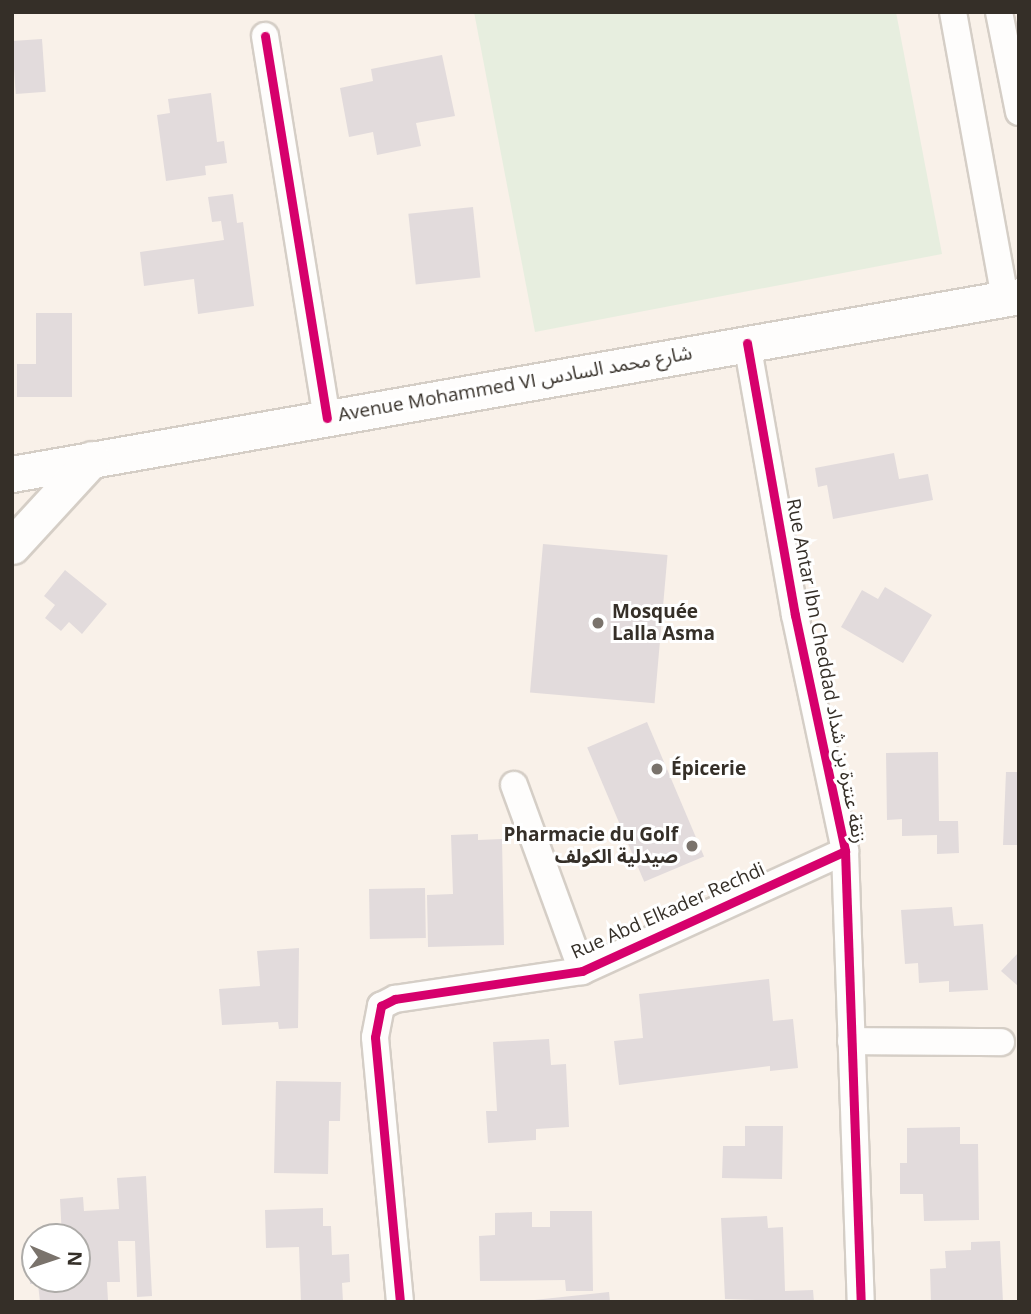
<!DOCTYPE html>
<meta charset="utf-8">
<style>
body{margin:0}
#map{position:relative;width:1031px;height:1314px;overflow:hidden;background:#f9f1e9;font-family:"Open Sans","Noto Sans Arabic",sans-serif}
div>[style]{position:absolute}
.green>*{inset:0;background:#e7eedf}
.building>*{inset:0;background:#e2dbdc;transform-origin:0 0}
.roads{filter:drop-shadow(2px 0 #d5cec6) drop-shadow(-2px 0 #d5cec6) drop-shadow(0 2px #d5cec6) drop-shadow(0 -2px #d5cec6)}
.minor>*{height:26px;margin:-13px;padding:0 13px;transform-origin:13px;border-radius:13px;background:#fefdfc}
.major>*{height:35px;margin:-17.5px;padding:0 17.5px;transform-origin:17.5px;border-radius:17.5px;background:#fefdfc}
.cycleway>*{height:9px;margin:-4.5px;padding:0 4.5px;transform-origin:4.5px;border-radius:4.5px;background:#d6006c}
.dots>*{width:19px;height:19px;translate:-50% -50%;box-sizing:border-box;border:4px solid #fff;border-radius:50%}
span{translate:-50% -50%;white-space:nowrap;text-align:center;line-height:1.15;-webkit-text-stroke:6px #fff;paint-order:stroke}
.street-label{font-size:19px;color:#352f28}
.poi-label{font-size:19px;color:#352f28;font-weight:700}
.left{translate:0 -50%;text-align:left}
.right{translate:-100% -50%;text-align:right}
.frame{position:absolute;inset:0;border:14px solid #352f28;pointer-events:none}
.north{position:absolute;left:21px;top:1223px;width:70px;height:70px;box-sizing:border-box;background:#fff;border:2px solid #aeaca9;border-radius:50%;rotate:92deg;font-size:19px;font-weight:700;line-height:28px;text-align:center;color:#352f28}
.north::after{content:'';display:block;margin:auto;width:24px;height:32px;background:#7a736c;clip-path:polygon(50% 0,100% 100%,50% 72%,0 100%)}
</style>
<div id="map">
<div class="green">
<i style="clip-path:polygon(474px 12px,896px 12px,942px 254px,535px 332px)"></i>
</div>
<div class="building">
<i style="left:42px;top:39px;width:53px;height:30px;rotate:86deg"></i>
<i style="clip-path:polygon(442px 55px,455px 116px,416px 123px,421px 146px,377px 155px,373px 132px,349px 137px,340px 88px,373px 81px,371px 69px)"></i>
<i style="clip-path:polygon(211px 93px,217px 142px,224px 141px,227px 163px,205px 166px,206px 175px,166px 181px,157px 115px,170px 113px,168px 99px)"></i>
<i style="clip-path:polygon(233px 194px,237px 223px,243px 222px,254px 306px,198px 314px,194px 279px,144px 286px,140px 252px,224px 240px,221px 221px,212px 222px,208px 197px)"></i>
<i style="left:473px;top:207px;width:71px;height:65px;rotate:84deg"></i>
<i style="clip-path:polygon(36px 313px,72px 313px,72px 397px,17px 397px,17px 364px,36px 364px)"></i>
<i style="clip-path:polygon(894px 453px,899px 479px,928px 474px,933px 500px,833px 519px,827px 485px,818px 487px,815px 468px)"></i>
<i style="left:543px;top:544px;width:125px;height:149px;rotate:5deg"></i>
<i style="clip-path:polygon(65px 570px,107px 604px,82px 634px,69px 622px,61px 631px,45px 618px,55px 605px,44px 596px)"></i>
<i style="clip-path:polygon(885px 587px,932px 615px,903px 663px,841px 627px,862px 590px,878px 599px)"></i>
<i style="left:647px;top:722px;width:146px;height:65px;rotate:67deg"></i>
<i style="clip-path:polygon(938px 752px,939px 821px,958px 821px,959px 853px,937px 854px,937px 835px,902px 836px,902px 819px,887px 820px,886px 753px)"></i>
<i style="clip-path:polygon(1006px 772px,1019px 772px,1019px 845px,1003px 845px)"></i>
<i style="clip-path:polygon(478px 834px,478px 840px,502px 839px,504px 945px,428px 947px,427px 895px,453px 894px,451px 835px)"></i>
<i style="left:425px;top:888px;width:50px;height:56px;rotate:89deg"></i>
<i style="clip-path:polygon(952px 907px,954px 926px,983px 924px,988px 990px,949px 992px,949px 981px,919px 983px,918px 963px,905px 964px,901px 910px)"></i>
<i style="clip-path:polygon(299px 948px,298px 1028px,279px 1029px,278px 1022px,222px 1025px,219px 989px,260px 986px,257px 951px)"></i>
<i style="clip-path:polygon(1019px 952px,1019px 987px,1001px 971px)"></i>
<i style="clip-path:polygon(769px 979px,773px 1021px,793px 1019px,798px 1068px,770px 1071px,770px 1066px,619px 1085px,614px 1041px,643px 1038px,639px 994px)"></i>
<i style="clip-path:polygon(549px 1039px,551px 1065px,566px 1064px,569px 1127px,536px 1129px,536px 1140px,488px 1143px,486px 1111px,497px 1111px,493px 1042px)"></i>
<i style="clip-path:polygon(276px 1081px,341px 1082px,340px 1121px,329px 1121px,328px 1174px,274px 1173px)"></i>
<i style="clip-path:polygon(745px 1126px,783px 1126px,782px 1179px,722px 1178px,723px 1146px,745px 1146px)"></i>
<i style="clip-path:polygon(960px 1127px,960px 1144px,978px 1144px,979px 1220px,924px 1221px,923px 1194px,900px 1194px,900px 1163px,907px 1163px,907px 1128px)"></i>
<i style="clip-path:polygon(146px 1176px,152px 1296px,137px 1297px,135px 1241px,118px 1241px,120px 1282px,107px 1282px,108px 1301px,40px 1302px,38px 1284px,30px 1284px,28px 1245px,35px 1245px,35px 1279px,77px 1279px,77px 1237px,62px 1237px,60px 1199px,83px 1197px,84px 1211px,119px 1209px,117px 1178px)"></i>
<i style="clip-path:polygon(323px 1208px,323px 1226px,331px 1226px,332px 1255px,349px 1254px,350px 1282px,342px 1283px,343px 1302px,301px 1302px,299px 1247px,266px 1248px,265px 1210px)"></i>
<i style="clip-path:polygon(550px 1211px,592px 1211px,593px 1291px,566px 1291px,565px 1280px,480px 1281px,479px 1236px,495px 1235px,495px 1213px,532px 1212px,532px 1227px,550px 1227px)"></i>
<i style="clip-path:polygon(767px 1216px,768px 1228px,783px 1227px,785px 1291px,813px 1290px,814px 1302px,725px 1299px,721px 1218px)"></i>
<i style="clip-path:polygon(1000px 1241px,1003px 1302px,931px 1302px,930px 1269px,946px 1268px,945px 1251px,971px 1250px,971px 1242px)"></i>
<i style="clip-path:polygon(609px 1292px,610px 1302px,534px 1302px,534px 1300px)"></i>
</div>
<div class="roads">
<div class="minor">
<i style="left:953px;top:12px;width:291px;rotate:79.7deg"></i>
<i style="left:999px;top:12px;width:102px;rotate:78.7deg"></i>
<i style="left:265px;top:36px;width:387px;rotate:80.8deg"></i>
<i style="left:747px;top:343px;width:276px;rotate:80deg"></i>
<i style="left:795px;top:615px;width:241px;rotate:78deg"></i>
<i style="left:845px;top:851px;width:451px;rotate:88deg"></i>
<i style="left:514px;top:785px;width:198px;rotate:69.9deg"></i>
<i style="left:851px;top:1041px;width:150px;rotate:0.4deg"></i>
<i style="left:400px;top:1302px;width:266px;rotate:-95.4deg"></i>
<i style="left:375px;top:1037px;width:32px;rotate:-79deg"></i>
<i style="left:381px;top:1006px;width:16px;rotate:-27deg"></i>
<i style="left:395px;top:999px;width:189px;rotate:-8.5deg"></i>
<i style="left:582px;top:971px;width:289px;rotate:-24.5deg"></i>
</div>
<div class="major">
<i style="left:12px;top:474px;width:1023px;rotate:-10.02deg"></i>
<i style="left:12px;top:546px;width:118px;rotate:-47.4deg"></i>
</div>
</div>
<div class="cycleway">
<i style="left:265px;top:36px;width:387px;rotate:80.8deg"></i>
<i style="left:747px;top:343px;width:276px;rotate:80deg"></i>
<i style="left:795px;top:615px;width:241px;rotate:78deg"></i>
<i style="left:845px;top:851px;width:451px;rotate:88deg"></i>
<i style="left:400px;top:1302px;width:266px;rotate:-95.4deg"></i>
<i style="left:375px;top:1037px;width:32px;rotate:-79deg"></i>
<i style="left:381px;top:1006px;width:16px;rotate:-27deg"></i>
<i style="left:395px;top:999px;width:189px;rotate:-8.5deg"></i>
<i style="left:582px;top:971px;width:289px;rotate:-24.5deg"></i>
</div>
<div class="dots">
<i style="left:598px;top:623px;background:#7a736c"></i>
<i style="left:657px;top:769px;background:#7a736c"></i>
<i style="left:692px;top:846px;background:#7a736c"></i>
</div>
<div class="street-label">
<span style="left:515px;top:384px;rotate:-10deg">Avenue Mohammed VI شارع محمد السادس</span>
<span style="left:826px;top:671px;rotate:79deg">Rue Antar Ibn Cheddad زنقة عنترة بن شداد</span>
<span style="left:668px;top:911px;rotate:-24deg">Rue Abd Elkader Rechdi</span>
</div>
<div class="poi-label">
<span class="left" style="left:612px;top:623px">Mosquée<br>Lalla Asma</span>
<span class="left" style="left:671px;top:769px">Épicerie</span>
<span class="right" style="left:678px;top:846px">Pharmacie du Golf<br>صيدلية الكولف</span>
</div>
<div class="frame"></div>
<div class="north">N</div>
</div>
